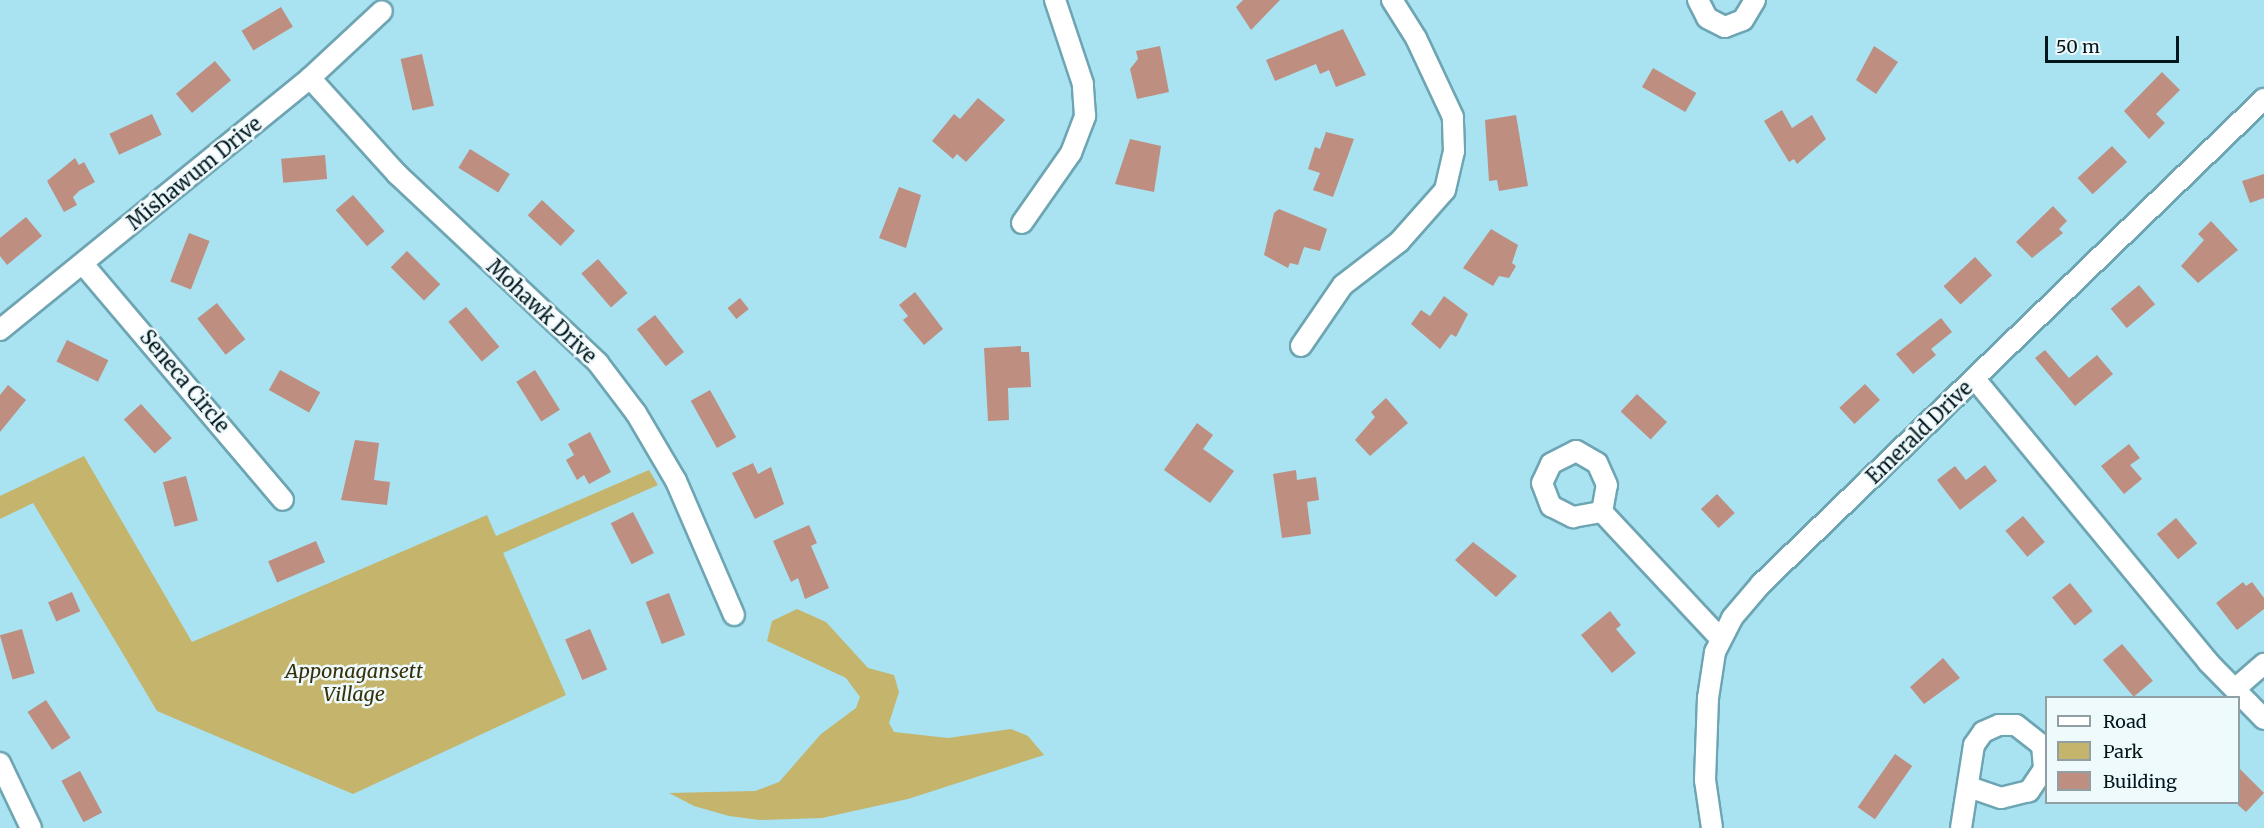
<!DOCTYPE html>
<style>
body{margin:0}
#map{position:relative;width:2264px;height:828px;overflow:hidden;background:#a9e2f1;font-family:Merriweather,serif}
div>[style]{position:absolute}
.green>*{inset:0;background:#c5b46c}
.building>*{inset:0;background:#be8e81;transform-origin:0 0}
.roads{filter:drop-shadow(2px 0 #6ea5b3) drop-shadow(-2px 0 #6ea5b3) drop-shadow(0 2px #6ea5b3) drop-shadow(0 -2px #6ea5b3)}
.minor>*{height:20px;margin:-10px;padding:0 10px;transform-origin:10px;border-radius:10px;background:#fff}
span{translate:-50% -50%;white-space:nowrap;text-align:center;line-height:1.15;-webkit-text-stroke:5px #effafd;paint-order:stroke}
.street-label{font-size:20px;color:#02171c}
.park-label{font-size:20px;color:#38300a;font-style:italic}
.legend{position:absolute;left:2045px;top:696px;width:195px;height:108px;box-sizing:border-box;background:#effafd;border:2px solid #909fa3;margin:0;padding:8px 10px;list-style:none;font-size:18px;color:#02171c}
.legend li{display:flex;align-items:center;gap:12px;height:30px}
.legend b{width:30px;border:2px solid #909fa3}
.scale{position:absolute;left:2045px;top:36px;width:134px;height:27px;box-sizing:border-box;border:3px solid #02171c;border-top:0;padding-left:8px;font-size:18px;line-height:21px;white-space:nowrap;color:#02171c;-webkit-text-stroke:4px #effafd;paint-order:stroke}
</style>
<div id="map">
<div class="green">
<i style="clip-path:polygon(84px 456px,192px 642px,487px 515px,496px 536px,649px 470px,658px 485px,503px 553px,566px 695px,353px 794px,157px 711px,33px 503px,0 519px,0 496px)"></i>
<i style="clip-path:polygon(797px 609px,826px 622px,868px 668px,894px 675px,899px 692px,889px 723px,894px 732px,948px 738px,1011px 729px,1028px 736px,1044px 755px,908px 799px,822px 818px,760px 820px,729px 816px,694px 806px,669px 793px,755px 791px,779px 782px,821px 734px,856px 708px,860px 697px,846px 678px,767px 641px,772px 621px)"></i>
</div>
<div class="building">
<i style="clip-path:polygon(1243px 0,1280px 0,1251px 30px,1236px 7px)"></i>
<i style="left:281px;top:7px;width:23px;height:46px;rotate:59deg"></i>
<i style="clip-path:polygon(1343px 29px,1366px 75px,1336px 87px,1329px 70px,1320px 74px,1316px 64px,1275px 81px,1266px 60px)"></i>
<i style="clip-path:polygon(1160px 46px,1169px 92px,1137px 99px,1130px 69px,1138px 59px,1136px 51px)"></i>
<i style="clip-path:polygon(1874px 46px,1898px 62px,1876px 94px,1856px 80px)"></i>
<i style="left:422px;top:54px;width:53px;height:22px;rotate:77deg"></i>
<i style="left:215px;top:61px;width:25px;height:51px;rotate:50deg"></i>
<i style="left:1653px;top:68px;width:50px;height:22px;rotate:30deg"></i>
<i style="clip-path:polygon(2162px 72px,2180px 90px,2156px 114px,2165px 123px,2149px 139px,2124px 111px)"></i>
<i style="clip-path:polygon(978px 98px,1005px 120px,966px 162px,957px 154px,953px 159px,932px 141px,954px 114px,960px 119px)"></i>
<i style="clip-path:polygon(1782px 110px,1792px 128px,1812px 115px,1826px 139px,1797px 164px,1794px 159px,1789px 162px,1764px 121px)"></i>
<i style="left:152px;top:114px;width:23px;height:47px;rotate:65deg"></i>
<i style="clip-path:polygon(1516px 115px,1528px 186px,1499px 191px,1497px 180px,1489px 181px,1485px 120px)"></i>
<i style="clip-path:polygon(1326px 132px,1354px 139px,1333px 197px,1313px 190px,1320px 173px,1308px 169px,1315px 147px,1320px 149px)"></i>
<i style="clip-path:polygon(1130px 139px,1161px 146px,1154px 192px,1115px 184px)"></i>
<i style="left:2112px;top:146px;width:22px;height:47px;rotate:47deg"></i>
<i style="left:470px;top:149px;width:47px;height:22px;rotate:32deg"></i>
<i style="left:325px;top:155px;width:24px;height:44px;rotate:85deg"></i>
<i style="clip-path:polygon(75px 158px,79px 165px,84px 162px,95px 182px,79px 191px,73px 197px,77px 205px,64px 212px,47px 181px)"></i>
<i style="clip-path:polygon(2264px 174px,2264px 198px,2250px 203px,2242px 181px)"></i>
<i style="clip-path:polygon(899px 187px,921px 195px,906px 248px,879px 238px)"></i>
<i style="left:353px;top:195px;width:48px;height:23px;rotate:49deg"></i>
<i style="left:542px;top:200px;width:45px;height:21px;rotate:43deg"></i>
<i style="clip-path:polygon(2053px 206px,2067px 221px,2059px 229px,2063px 233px,2032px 258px,2016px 242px)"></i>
<i style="clip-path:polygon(1279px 209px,1327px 229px,1320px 251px,1304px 247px,1298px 265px,1290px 263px,1288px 268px,1264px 255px,1274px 213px)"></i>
<i style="clip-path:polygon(26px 217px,42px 236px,7px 265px,0 256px,0 238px)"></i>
<i style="clip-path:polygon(2211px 221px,2238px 250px,2198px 283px,2181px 266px,2204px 240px,2198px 234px)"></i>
<i style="clip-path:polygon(1491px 229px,1518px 245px,1512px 263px,1516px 266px,1509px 278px,1499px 276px,1493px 286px,1463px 268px)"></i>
<i style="left:189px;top:233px;width:22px;height:52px;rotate:21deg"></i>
<i style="left:407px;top:251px;width:47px;height:23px;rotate:45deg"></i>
<i style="left:1975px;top:257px;width:25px;height:43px;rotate:47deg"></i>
<i style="left:598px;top:259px;width:45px;height:22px;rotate:49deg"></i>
<i style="left:2139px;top:285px;width:25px;height:37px;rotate:50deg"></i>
<i style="clip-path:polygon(915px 292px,943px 329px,924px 345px,903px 320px,908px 316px,899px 305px)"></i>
<i style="clip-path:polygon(1444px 296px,1468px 314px,1456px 337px,1451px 334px,1440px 349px,1411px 324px,1421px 310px,1430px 316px)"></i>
<i style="left:740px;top:298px;width:14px;height:16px;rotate:51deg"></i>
<i style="left:217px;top:303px;width:46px;height:25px;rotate:52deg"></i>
<i style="left:466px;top:307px;width:52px;height:23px;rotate:50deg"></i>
<i style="left:655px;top:315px;width:47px;height:23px;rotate:52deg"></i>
<i style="clip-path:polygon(1941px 318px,1952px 332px,1931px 349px,1936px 355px,1913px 374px,1896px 354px)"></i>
<i style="left:67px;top:340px;width:46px;height:24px;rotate:26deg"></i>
<i style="clip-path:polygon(1021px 346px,1021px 352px,1029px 352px,1031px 387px,1008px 388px,1009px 420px,988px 421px,984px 348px)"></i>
<i style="clip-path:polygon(2045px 350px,2069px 378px,2097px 355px,2113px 374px,2075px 406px,2035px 358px)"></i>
<i style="left:280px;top:370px;width:46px;height:23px;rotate:29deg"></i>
<i style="left:535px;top:370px;width:47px;height:22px;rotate:58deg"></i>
<i style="left:1865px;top:384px;width:22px;height:35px;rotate:47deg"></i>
<i style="clip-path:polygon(8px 385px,26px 400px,0 432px,0 395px)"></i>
<i style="left:710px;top:390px;width:54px;height:22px;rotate:61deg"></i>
<i style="left:1637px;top:394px;width:41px;height:24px;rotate:43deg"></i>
<i style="clip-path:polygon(1386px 398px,1408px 423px,1370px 456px,1355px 440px,1375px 417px,1371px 412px)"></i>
<i style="left:141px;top:404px;width:46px;height:23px;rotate:48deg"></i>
<i style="clip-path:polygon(1197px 423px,1213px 435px,1203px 449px,1234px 471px,1210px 503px,1164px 470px)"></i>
<i style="clip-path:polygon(590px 432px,611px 472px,589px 484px,584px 475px,577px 480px,566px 460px,574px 455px,568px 444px)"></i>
<i style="clip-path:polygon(355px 440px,379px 443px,374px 480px,390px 482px,387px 505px,341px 500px)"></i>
<i style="clip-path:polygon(2129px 444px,2140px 458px,2130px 465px,2142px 479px,2124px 494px,2101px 466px)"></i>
<i style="clip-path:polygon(753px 463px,758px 474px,771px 467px,784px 504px,755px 519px,732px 473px)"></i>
<i style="clip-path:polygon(1985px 465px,1997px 481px,1960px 510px,1937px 480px,1955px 466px,1966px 480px)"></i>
<i style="clip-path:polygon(1296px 470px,1297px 480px,1316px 477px,1319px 500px,1307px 502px,1311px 534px,1282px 538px,1273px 474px)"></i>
<i style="left:186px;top:476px;width:46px;height:24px;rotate:75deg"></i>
<i style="left:1717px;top:494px;width:26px;height:22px;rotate:47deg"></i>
<i style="left:633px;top:512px;width:46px;height:25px;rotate:63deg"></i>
<i style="left:2023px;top:516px;width:34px;height:23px;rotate:50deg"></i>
<i style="left:2176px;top:518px;width:33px;height:25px;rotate:50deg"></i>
<i style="clip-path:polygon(809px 525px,817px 543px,811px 546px,829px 588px,805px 599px,798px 578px,791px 582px,773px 541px)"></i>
<i style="left:316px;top:541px;width:23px;height:52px;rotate:67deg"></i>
<i style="clip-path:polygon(1473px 542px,1517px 576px,1496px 597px,1455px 560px)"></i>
<i style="clip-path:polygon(2243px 582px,2246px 586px,2252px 582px,2264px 598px,2264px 609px,2237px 630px,2216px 603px)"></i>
<i style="left:2070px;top:583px;width:36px;height:23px;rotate:51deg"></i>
<i style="left:72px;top:592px;width:21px;height:26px;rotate:67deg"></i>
<i style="left:669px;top:593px;width:45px;height:25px;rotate:69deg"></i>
<i style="clip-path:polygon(1610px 611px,1621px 625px,1616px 629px,1636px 653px,1612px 673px,1581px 635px)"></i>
<i style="left:22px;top:629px;width:46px;height:23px;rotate:74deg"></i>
<i style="left:590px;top:629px;width:44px;height:27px;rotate:67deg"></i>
<i style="left:2122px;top:644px;width:48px;height:25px;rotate:50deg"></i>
<i style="clip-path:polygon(1943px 658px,1960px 678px,1924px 704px,1910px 687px)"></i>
<i style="left:46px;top:700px;width:45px;height:22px;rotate:57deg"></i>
<i style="left:1895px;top:754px;width:21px;height:65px;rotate:35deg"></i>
<i style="clip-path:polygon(2238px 767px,2264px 793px,2246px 812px,2238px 805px)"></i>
<i style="left:80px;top:771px;width:47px;height:21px;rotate:62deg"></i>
</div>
<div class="roads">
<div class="minor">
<i style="left:1698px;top:0;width:20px;rotate:63deg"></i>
<i style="left:1707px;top:18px;width:20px;rotate:27deg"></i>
<i style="left:1725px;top:27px;width:19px;rotate:-21deg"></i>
<i style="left:1743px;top:20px;width:23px;rotate:-59deg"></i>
<i style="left:310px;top:78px;width:130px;rotate:47.8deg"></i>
<i style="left:397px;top:174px;width:276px;rotate:43.2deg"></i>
<i style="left:598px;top:363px;width:63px;rotate:52.8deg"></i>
<i style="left:636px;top:413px;width:79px;rotate:59.5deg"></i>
<i style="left:676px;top:481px;width:146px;rotate:66.6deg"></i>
<i style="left:1022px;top:223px;width:85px;rotate:-55deg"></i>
<i style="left:1071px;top:153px;width:40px;rotate:-69deg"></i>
<i style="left:1085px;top:116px;width:32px;rotate:-94deg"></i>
<i style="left:1083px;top:84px;width:89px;rotate:-108.4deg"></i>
<i style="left:83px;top:264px;width:309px;rotate:49.7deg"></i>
<i style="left:0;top:330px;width:400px;rotate:-39.1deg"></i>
<i style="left:310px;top:78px;width:98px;rotate:-42.9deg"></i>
<i style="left:1301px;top:346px;width:74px;rotate:-55.5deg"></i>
<i style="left:1343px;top:285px;width:71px;rotate:-37.5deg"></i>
<i style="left:1399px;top:242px;width:69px;rotate:-48.5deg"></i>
<i style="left:1445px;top:190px;width:40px;rotate:-77deg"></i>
<i style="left:1454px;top:151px;width:34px;rotate:-92deg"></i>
<i style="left:1453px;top:117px;width:87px;rotate:-115.1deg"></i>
<i style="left:1416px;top:38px;width:45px;rotate:-122.3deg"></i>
<i style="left:1975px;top:379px;width:367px;rotate:50.5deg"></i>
<i style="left:2208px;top:662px;width:80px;rotate:45.5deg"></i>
<i style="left:1602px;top:512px;width:27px;rotate:-80deg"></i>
<i style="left:1607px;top:485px;width:24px;rotate:-114deg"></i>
<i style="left:1597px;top:463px;width:24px;rotate:-150deg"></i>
<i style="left:1576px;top:451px;width:28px;rotate:153deg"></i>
<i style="left:1551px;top:464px;width:21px;rotate:115deg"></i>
<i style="left:1542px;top:483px;width:25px;rotate:69deg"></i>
<i style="left:1551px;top:506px;width:25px;rotate:27deg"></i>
<i style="left:1573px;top:517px;width:29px;rotate:-10deg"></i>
<i style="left:1602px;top:512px;width:173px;rotate:46.9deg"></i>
<i style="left:2236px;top:688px;width:37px;rotate:-41deg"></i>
<i style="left:0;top:763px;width:72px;rotate:64.5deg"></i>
<i style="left:1712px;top:828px;width:49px;rotate:-98.3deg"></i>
<i style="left:1705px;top:780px;width:82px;rotate:-87.9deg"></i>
<i style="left:1708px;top:698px;width:47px;rotate:-81.3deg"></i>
<i style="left:1715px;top:652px;width:38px;rotate:-63deg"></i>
<i style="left:1732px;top:618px;width:45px;rotate:-49.5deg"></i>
<i style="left:1761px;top:584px;width:699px;rotate:-43.96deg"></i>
<i style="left:1961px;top:828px;width:84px;rotate:-81.1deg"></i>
<i style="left:1974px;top:745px;width:16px;rotate:-55deg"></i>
<i style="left:1983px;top:732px;width:17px;rotate:-24deg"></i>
<i style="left:1999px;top:725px;width:17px"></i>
<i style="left:2016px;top:725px;width:33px;rotate:38deg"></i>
<i style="left:2042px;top:745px;width:24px;rotate:85deg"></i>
<i style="left:2044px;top:769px;width:27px;rotate:124deg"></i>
<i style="left:2029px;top:791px;width:29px;rotate:166deg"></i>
<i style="left:2001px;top:798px;width:34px;rotate:-161deg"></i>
</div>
</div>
<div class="street-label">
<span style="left:194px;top:173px;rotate:-39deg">Mishawum Drive</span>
<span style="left:542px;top:311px;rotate:43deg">Mohawk Drive</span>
<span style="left:185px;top:381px;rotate:50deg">Seneca Circle</span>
<span style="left:1919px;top:432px;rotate:-44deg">Emerald Drive</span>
</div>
<div class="park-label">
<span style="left:354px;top:682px">Apponagansett<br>Village</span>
</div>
<ul class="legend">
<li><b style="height:8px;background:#fff"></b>Road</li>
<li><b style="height:16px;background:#c5b46c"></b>Park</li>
<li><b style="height:16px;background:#be8e81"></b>Building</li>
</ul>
<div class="scale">50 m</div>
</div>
